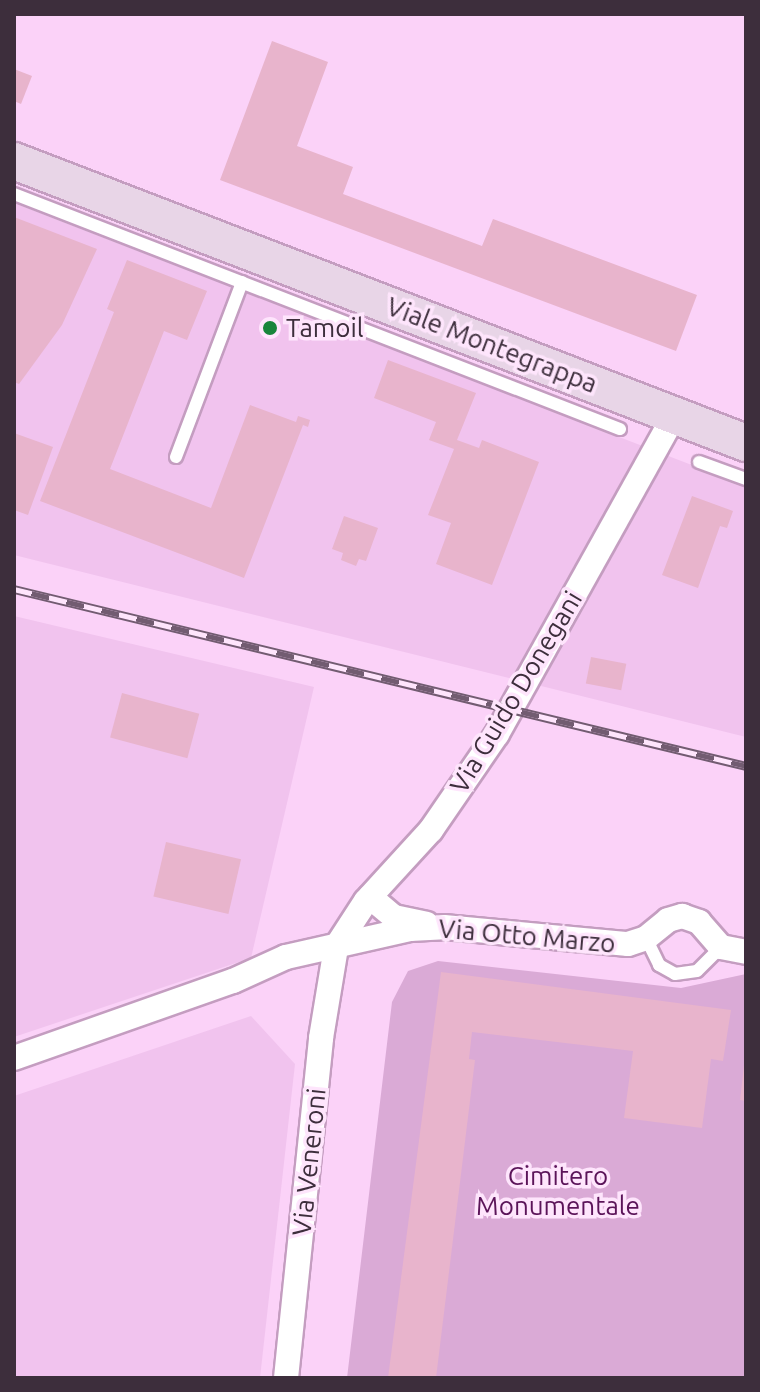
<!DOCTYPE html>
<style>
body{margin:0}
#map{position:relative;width:760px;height:1392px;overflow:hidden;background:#fbd2f8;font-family:Ubuntu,sans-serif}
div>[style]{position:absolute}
.built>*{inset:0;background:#f1c3ee}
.green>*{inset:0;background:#daaad6}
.building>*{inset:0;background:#e8b4cc;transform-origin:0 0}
.roads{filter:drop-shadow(2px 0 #c49dc0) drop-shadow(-2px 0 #c49dc0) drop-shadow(0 2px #c49dc0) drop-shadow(0 -2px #c49dc0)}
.service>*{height:12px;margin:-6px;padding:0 6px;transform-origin:6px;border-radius:6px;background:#fff}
.minor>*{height:24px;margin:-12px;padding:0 12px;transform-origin:12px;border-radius:12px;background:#fff}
.secondary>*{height:36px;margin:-18px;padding:0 18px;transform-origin:18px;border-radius:18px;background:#e8d5e7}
.rail>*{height:9px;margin-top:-4.5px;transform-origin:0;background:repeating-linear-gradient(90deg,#fee5fc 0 18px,#725c71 0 36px);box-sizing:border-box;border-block:2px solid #725c71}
.dots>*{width:22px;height:22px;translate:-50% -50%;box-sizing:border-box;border:4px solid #fee5fc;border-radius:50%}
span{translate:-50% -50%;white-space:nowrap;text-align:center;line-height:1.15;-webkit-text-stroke:7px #fee5fc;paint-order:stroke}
.poi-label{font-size:26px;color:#3d2e3c}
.left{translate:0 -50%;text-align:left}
.street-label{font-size:26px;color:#3d2e3c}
.park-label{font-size:26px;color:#5b1459}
.frame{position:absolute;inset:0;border:16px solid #3d2e3c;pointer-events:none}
</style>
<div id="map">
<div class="built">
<i style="clip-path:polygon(14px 203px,746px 486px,746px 737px,14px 555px)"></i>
<i style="clip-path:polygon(14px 616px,314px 687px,251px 958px,14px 1037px)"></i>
<i style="clip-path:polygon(251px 1016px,295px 1064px,260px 1378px,14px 1378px,14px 1096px)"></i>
</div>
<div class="green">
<i style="clip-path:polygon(438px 961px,681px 988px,746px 974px,746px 1378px,347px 1378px,392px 1002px,408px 971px)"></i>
</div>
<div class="building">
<i style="clip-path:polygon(272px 41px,328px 62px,297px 146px,353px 167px,343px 194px,482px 246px,493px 219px,697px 295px,676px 351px,220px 180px)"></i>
<i style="clip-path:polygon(14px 69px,32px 76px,21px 104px,14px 101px)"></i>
<i style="clip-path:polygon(14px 217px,97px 249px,62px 325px,19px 384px,14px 382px)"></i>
<i style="clip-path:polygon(127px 260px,207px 291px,187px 340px,164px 331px,110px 469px,211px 508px,250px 405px,296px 422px,298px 416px,310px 420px,308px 427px,303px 425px,244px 578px,40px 501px,114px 312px,107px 309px)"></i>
<i style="clip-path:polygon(388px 360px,476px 393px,457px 440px,479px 448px,482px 440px,539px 462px,492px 585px,436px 564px,451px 523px,428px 515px,454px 449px,429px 440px,436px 422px,374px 398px)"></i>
<i style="clip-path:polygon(14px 433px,53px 447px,28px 515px,14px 510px)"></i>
<i style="clip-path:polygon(692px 496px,733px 511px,727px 528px,720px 526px,698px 588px,662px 575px)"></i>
<i style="clip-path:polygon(344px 516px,378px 528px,366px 561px,359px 559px,356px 566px,341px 560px,343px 553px,332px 549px)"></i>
<i style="left:591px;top:657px;width:36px;height:27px;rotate:11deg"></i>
<i style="left:122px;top:693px;width:80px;height:46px;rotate:15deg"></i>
<i style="left:166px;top:842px;width:77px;height:56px;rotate:13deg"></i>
<i style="clip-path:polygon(441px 972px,731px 1010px,723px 1061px,711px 1059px,702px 1128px,624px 1118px,633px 1051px,472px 1032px,469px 1059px,475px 1060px,436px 1378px,388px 1378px)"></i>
<i style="clip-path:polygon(744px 1065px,746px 1065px,746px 1101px,740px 1100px)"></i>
</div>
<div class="roads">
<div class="service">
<i style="left:14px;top:194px;width:650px;rotate:21.2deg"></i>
<i style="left:176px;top:457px;width:187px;rotate:-69.3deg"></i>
<i style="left:699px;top:462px;width:50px;rotate:19.9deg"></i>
<i style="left:646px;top:938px;width:30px;rotate:64deg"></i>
<i style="left:659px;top:965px;width:18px;rotate:29deg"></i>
<i style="left:675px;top:974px;width:22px;rotate:-8deg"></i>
<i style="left:697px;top:971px;width:34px;rotate:-45deg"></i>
</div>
<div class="minor">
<i style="left:370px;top:897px;width:31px;rotate:40deg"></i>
<i style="left:394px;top:917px;width:33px;rotate:12deg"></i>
<i style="left:14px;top:1058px;width:232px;rotate:-19.4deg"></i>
<i style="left:233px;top:981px;width:58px;rotate:-24.4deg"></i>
<i style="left:286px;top:957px;width:127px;rotate:-12.7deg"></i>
<i style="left:410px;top:929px;width:34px;rotate:-3deg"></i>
<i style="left:444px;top:927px;width:185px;rotate:5.3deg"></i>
<i style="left:628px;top:944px;width:19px;rotate:-18deg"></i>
<i style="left:646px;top:938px;width:28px;rotate:-39deg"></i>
<i style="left:668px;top:920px;width:15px;rotate:-16deg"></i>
<i style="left:682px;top:916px;width:18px;rotate:19deg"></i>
<i style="left:699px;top:922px;width:33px;rotate:49deg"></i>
<i style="left:721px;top:947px;width:25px;rotate:11deg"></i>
<i style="left:286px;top:1378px;width:342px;rotate:-84.1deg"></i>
<i style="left:321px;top:1038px;width:92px;rotate:-80.6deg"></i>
<i style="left:336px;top:947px;width:55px;rotate:-56.9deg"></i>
<i style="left:366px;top:901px;width:96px;rotate:-47.5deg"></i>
<i style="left:431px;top:830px;width:116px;rotate:-55.5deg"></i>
<i style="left:497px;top:734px;width:364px;rotate:-60.9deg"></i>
</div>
<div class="secondary">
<i style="left:14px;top:161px;width:784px;rotate:21.07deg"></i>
</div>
</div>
<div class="rail">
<i style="left:14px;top:589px;width:753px;rotate:13.59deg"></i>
</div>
<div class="dots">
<i style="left:270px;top:328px;background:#18853b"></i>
</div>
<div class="poi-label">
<span class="left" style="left:286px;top:328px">Tamoil</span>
</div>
<div class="street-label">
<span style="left:492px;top:345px;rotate:21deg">Viale Montegrappa</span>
<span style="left:516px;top:692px;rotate:-59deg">Via Guido Donegani</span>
<span style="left:527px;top:936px;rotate:5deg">Via Otto Marzo</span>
<span style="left:309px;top:1162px;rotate:-84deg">Via Veneroni</span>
</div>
<div class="park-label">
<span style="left:558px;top:1191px">Cimitero<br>Monumentale</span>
</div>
<div class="frame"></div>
</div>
